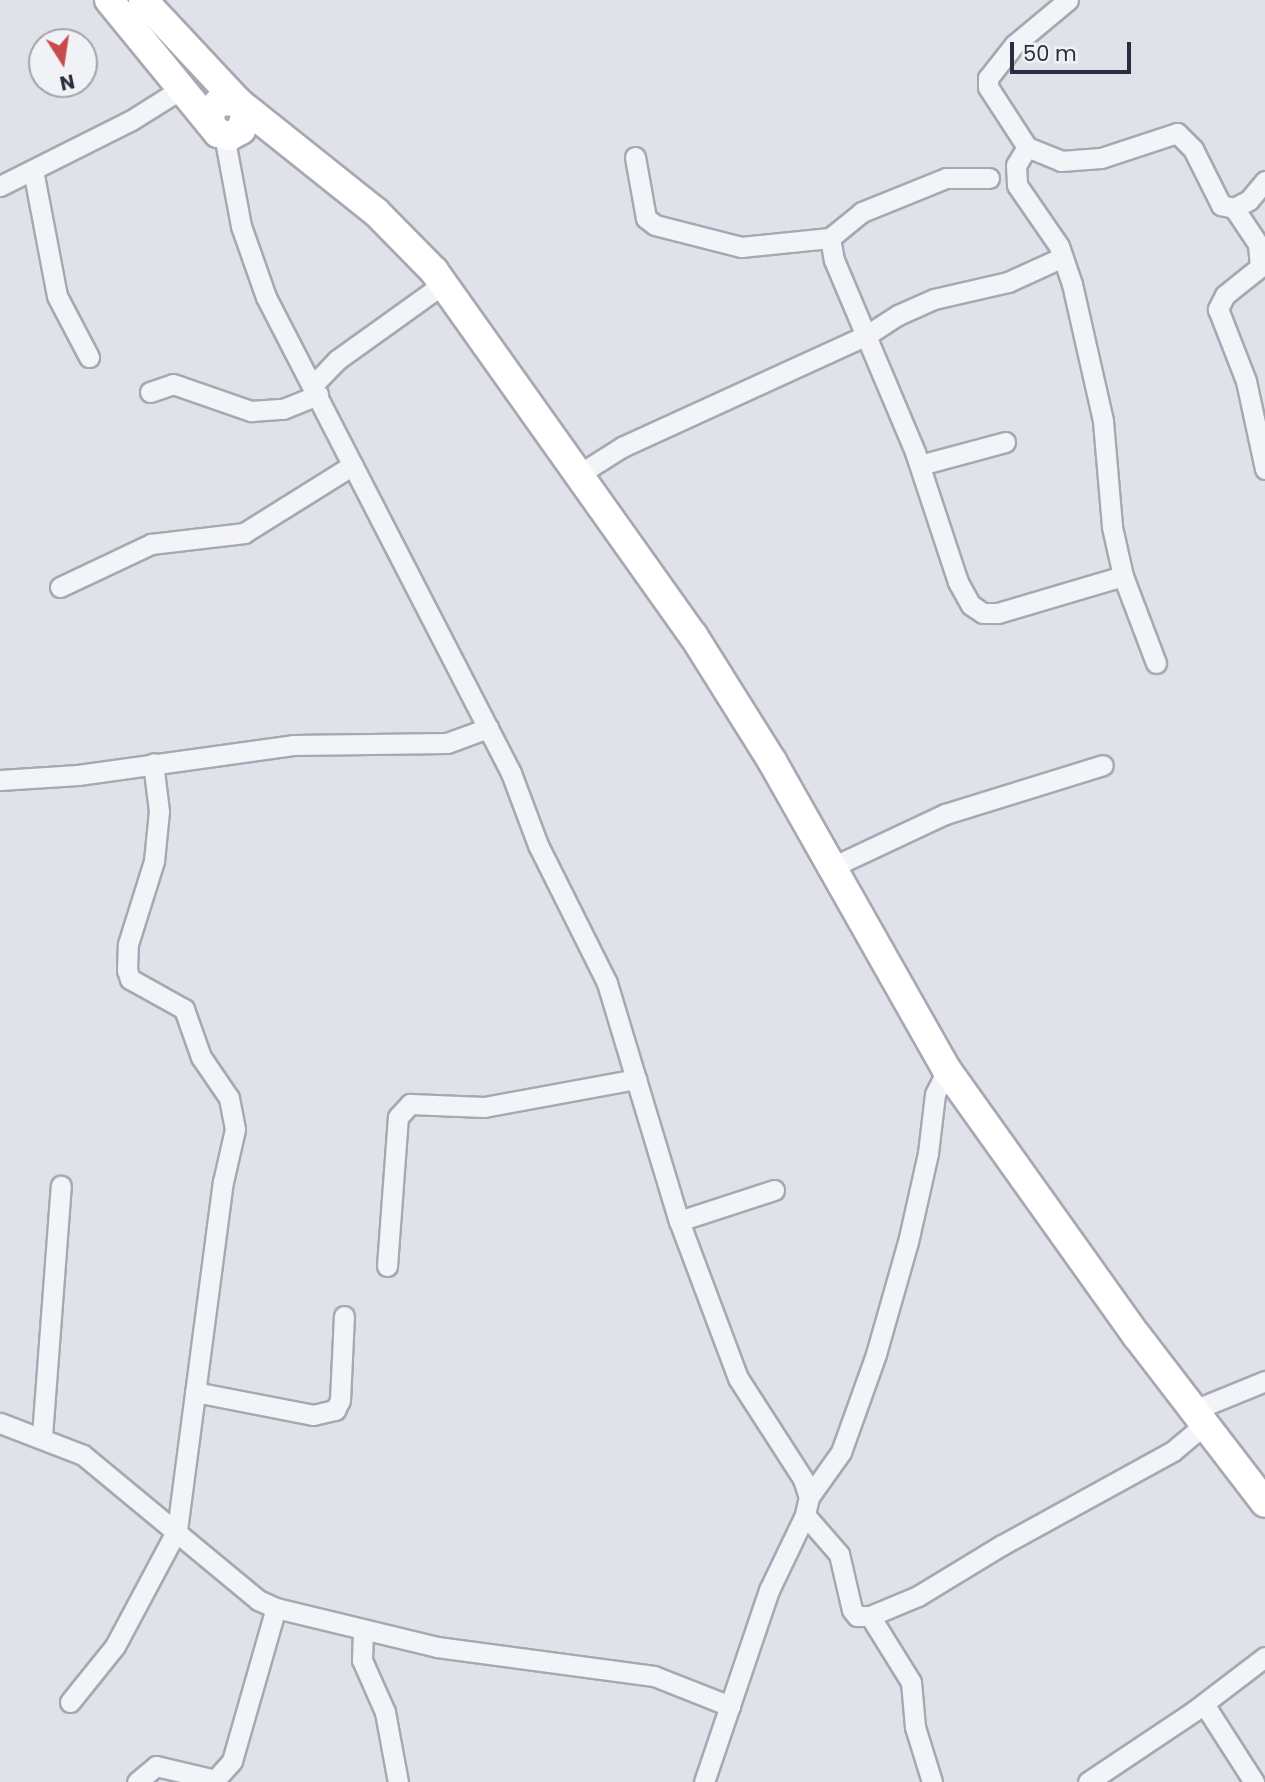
<!DOCTYPE html>
<style>
body{margin:0}
#map{position:relative;width:1265px;height:1782px;overflow:hidden;background:#e1e2e9;font-family:Poppins,sans-serif}
div>[style]{position:absolute}
.roads{filter:drop-shadow(2px 0 #a6a8b3) drop-shadow(-2px 0 #a6a8b3) drop-shadow(0 2px #a6a8b3) drop-shadow(0 -2px #a6a8b3)}
.minor>*{height:19px;margin:-9.5px;padding:0 9.5px;transform-origin:9.5px;border-radius:9.5px;background:#f3f4f7}
.secondary>*{height:28px;margin:-14px;padding:0 14px;transform-origin:14px;border-radius:14px;background:#fff}
span{translate:-50% -50%;white-space:nowrap;text-align:center;line-height:1.15;-webkit-text-stroke:6px #f0f2f6;paint-order:stroke}
.north{position:absolute;left:28px;top:28px;width:70px;height:70px;box-sizing:border-box;background:#f0f2f6;border:2px solid #a1a4ad;border-radius:50%;rotate:168deg;font-size:19px;font-weight:700;line-height:28px;text-align:center;color:#2a2e40}
.north::after{content:'';display:block;margin:auto;width:24px;height:32px;background:#c84b4b;clip-path:polygon(50% 0,100% 100%,50% 72%,0 100%)}
.scale{position:absolute;left:1010px;top:42px;width:121px;height:32px;box-sizing:border-box;border:4px solid #2a2e40;border-top:0;padding-left:9px;font-size:21px;line-height:24px;white-space:nowrap;color:#2a2e40;-webkit-text-stroke:5px #f0f2f6;paint-order:stroke}
</style>
<div id="map">
<div class="roads">
<div class="minor">
<i style="left:1068px;top:0;width:70px;rotate:140.2deg"></i>
<i style="left:1014px;top:45px;width:42px;rotate:128.2deg"></i>
<i style="left:988px;top:78px;width:9px;rotate:90deg"></i>
<i style="left:988px;top:87px;width:72px;rotate:57deg"></i>
<i style="left:1027px;top:147px;width:37px;rotate:22deg"></i>
<i style="left:1061px;top:161px;width:40px;rotate:-4.3deg"></i>
<i style="left:1101px;top:158px;width:80px;rotate:-18.2deg"></i>
<i style="left:1177px;top:133px;width:23px;rotate:45deg"></i>
<i style="left:1193px;top:149px;width:63px;rotate:63.4deg"></i>
<i style="left:1221px;top:205px;width:13px;rotate:13deg"></i>
<i style="left:1234px;top:208px;width:17px;rotate:-28deg"></i>
<i style="left:1249px;top:200px;width:25px;rotate:-50deg"></i>
<i style="left:224px;top:135px;width:93px;rotate:79.4deg"></i>
<i style="left:241px;top:226px;width:75px;rotate:70.6deg"></i>
<i style="left:266px;top:297px;width:535px;rotate:62.76deg"></i>
<i style="left:511px;top:773px;width:77px;rotate:69.4deg"></i>
<i style="left:538px;top:845px;width:154px;rotate:63.4deg"></i>
<i style="left:607px;top:983px;width:249px;rotate:73.2deg"></i>
<i style="left:679px;top:1221px;width:168px;rotate:69.4deg"></i>
<i style="left:738px;top:1378px;width:120px;rotate:57.2deg"></i>
<i style="left:803px;top:1479px;width:19px;rotate:72deg"></i>
<i style="left:809px;top:1497px;width:18px;rotate:103deg"></i>
<i style="left:805px;top:1515px;width:83px;rotate:115.6deg"></i>
<i style="left:769px;top:1590px;width:203px;rotate:108.7deg"></i>
<i style="left:1027px;top:147px;width:21px;rotate:121deg"></i>
<i style="left:1016px;top:165px;width:20px;rotate:87deg"></i>
<i style="left:1017px;top:185px;width:74px;rotate:55.5deg"></i>
<i style="left:1059px;top:246px;width:40px;rotate:71.1deg"></i>
<i style="left:1072px;top:284px;width:140px;rotate:77.2deg"></i>
<i style="left:1103px;top:421px;width:106px;rotate:85.1deg"></i>
<i style="left:1112px;top:527px;width:50px;rotate:77.3deg"></i>
<i style="left:1123px;top:576px;width:93px;rotate:69.2deg"></i>
<i style="left:635px;top:157px;width:62px;rotate:79.8deg"></i>
<i style="left:646px;top:218px;width:11px;rotate:38deg"></i>
<i style="left:655px;top:225px;width:89px;rotate:14.3deg"></i>
<i style="left:741px;top:247px;width:89px;rotate:-5.8deg"></i>
<i style="left:33px;top:170px;width:128px;rotate:79.2deg"></i>
<i style="left:57px;top:296px;width:69px;rotate:62.3deg"></i>
<i style="left:989px;top:178px;width:43px;rotate:180deg"></i>
<i style="left:946px;top:178px;width:91px;rotate:158deg"></i>
<i style="left:862px;top:212px;width:41px;rotate:140.9deg"></i>
<i style="left:830px;top:238px;width:22px;rotate:80deg"></i>
<i style="left:834px;top:260px;width:208px;rotate:67.1deg"></i>
<i style="left:915px;top:452px;width:137px;rotate:71.7deg"></i>
<i style="left:958px;top:582px;width:26px;rotate:61deg"></i>
<i style="left:971px;top:605px;width:14px;rotate:34deg"></i>
<i style="left:983px;top:613px;width:15px"></i>
<i style="left:998px;top:613px;width:130px;rotate:-16.5deg"></i>
<i style="left:0;top:186px;width:145px;rotate:-26.6deg"></i>
<i style="left:130px;top:121px;width:60px;rotate:-32.1deg"></i>
<i style="left:1234px;top:208px;width:43px;rotate:56.3deg"></i>
<i style="left:1258px;top:244px;width:23px;rotate:85deg"></i>
<i style="left:1260px;top:267px;width:45px;rotate:141.3deg"></i>
<i style="left:1225px;top:295px;width:16px;rotate:117deg"></i>
<i style="left:1218px;top:309px;width:77px;rotate:68.7deg"></i>
<i style="left:1246px;top:381px;width:90px;rotate:77.8deg"></i>
<i style="left:313px;top:385px;width:35px;rotate:-46deg"></i>
<i style="left:337px;top:360px;width:130px;rotate:-35.6deg"></i>
<i style="left:150px;top:392px;width:24px;rotate:-19deg"></i>
<i style="left:173px;top:384px;width:83px;rotate:19.1deg"></i>
<i style="left:251px;top:411px;width:32px;rotate:-4deg"></i>
<i style="left:283px;top:409px;width:38px;rotate:-22deg"></i>
<i style="left:920px;top:465px;width:88px;rotate:-15.1deg"></i>
<i style="left:581px;top:473px;width:49px;rotate:-32.4deg"></i>
<i style="left:622px;top:447px;width:269px;rotate:-24.6deg"></i>
<i style="left:867px;top:335px;width:37px;rotate:-33deg"></i>
<i style="left:898px;top:315px;width:39px;rotate:-24deg"></i>
<i style="left:934px;top:299px;width:76px;rotate:-12.9deg"></i>
<i style="left:1008px;top:282px;width:60px;rotate:-24.4deg"></i>
<i style="left:60px;top:587px;width:101px;rotate:-25.3deg"></i>
<i style="left:151px;top:544px;width:94px;rotate:-6.7deg"></i>
<i style="left:244px;top:533px;width:128px;rotate:-32deg"></i>
<i style="left:0;top:780px;width:78px;rotate:-3.7deg"></i>
<i style="left:78px;top:775px;width:217px;rotate:-7.9deg"></i>
<i style="left:293px;top:745px;width:154px;rotate:-0.7deg"></i>
<i style="left:447px;top:743px;width:44px;rotate:-20.1deg"></i>
<i style="left:832px;top:867px;width:125px;rotate:-25.1deg"></i>
<i style="left:945px;top:814px;width:165px;rotate:-17.2deg"></i>
<i style="left:679px;top:1221px;width:100px;rotate:-18.1deg"></i>
<i style="left:387px;top:1266px;width:149px;rotate:-85.8deg"></i>
<i style="left:398px;top:1117px;width:18px;rotate:-47deg"></i>
<i style="left:410px;top:1104px;width:74px;rotate:2.3deg"></i>
<i style="left:484px;top:1107px;width:155px;rotate:-10.4deg"></i>
<i style="left:195px;top:1392px;width:120px;rotate:11deg"></i>
<i style="left:313px;top:1415px;width:23px;rotate:-13deg"></i>
<i style="left:335px;top:1410px;width:11px;rotate:-63deg"></i>
<i style="left:340px;top:1400px;width:84px;rotate:-87.3deg"></i>
<i style="left:1194px;top:1410px;width:77px;rotate:-22.2deg"></i>
<i style="left:0;top:1423px;width:89px;rotate:21.1deg"></i>
<i style="left:83px;top:1455px;width:227px;rotate:39.6deg"></i>
<i style="left:258px;top:1600px;width:20px;rotate:24deg"></i>
<i style="left:276px;top:1608px;width:166px;rotate:13.6deg"></i>
<i style="left:437px;top:1647px;width:219px;rotate:7.6deg"></i>
<i style="left:654px;top:1676px;width:82px;rotate:21.5deg"></i>
<i style="left:42px;top:1436px;width:251px;rotate:-85.7deg"></i>
<i style="left:809px;top:1497px;width:55px;rotate:-54.6deg"></i>
<i style="left:841px;top:1452px;width:104px;rotate:-70.3deg"></i>
<i style="left:876px;top:1354px;width:116px;rotate:-74.1deg"></i>
<i style="left:908px;top:1242px;width:91px;rotate:-77.3deg"></i>
<i style="left:928px;top:1153px;width:59px;rotate:-83.2deg"></i>
<i style="left:935px;top:1094px;width:27px;rotate:-63deg"></i>
<i style="left:805px;top:1515px;width:52px;rotate:48.9deg"></i>
<i style="left:839px;top:1554px;width:57px;rotate:76.9deg"></i>
<i style="left:852px;top:1610px;width:8px;rotate:50deg"></i>
<i style="left:857px;top:1616px;width:13px"></i>
<i style="left:870px;top:1616px;width:52px;rotate:-22.6deg"></i>
<i style="left:918px;top:1596px;width:98px;rotate:-31.3deg"></i>
<i style="left:1002px;top:1545px;width:195px;rotate:-28.8deg"></i>
<i style="left:1173px;top:1451px;width:42px;rotate:-40.2deg"></i>
<i style="left:870px;top:1616px;width:78px;rotate:58.2deg"></i>
<i style="left:911px;top:1682px;width:45px;rotate:84.9deg"></i>
<i style="left:915px;top:1727px;width:58px;rotate:72.8deg"></i>
<i style="left:363px;top:1631px;width:29px;rotate:92deg"></i>
<i style="left:362px;top:1660px;width:57px;rotate:66.1deg"></i>
<i style="left:385px;top:1712px;width:71px;rotate:79.5deg"></i>
<i style="left:70px;top:1702px;width:72px;rotate:-51.2deg"></i>
<i style="left:115px;top:1646px;width:132px;rotate:-61.9deg"></i>
<i style="left:177px;top:1530px;width:351px;rotate:-82.5deg"></i>
<i style="left:223px;top:1182px;width:54px;rotate:-77.2deg"></i>
<i style="left:235px;top:1129px;width:32px;rotate:-101deg"></i>
<i style="left:229px;top:1098px;width:50px;rotate:-124.3deg"></i>
<i style="left:201px;top:1057px;width:51px;rotate:-109.5deg"></i>
<i style="left:184px;top:1009px;width:62px;rotate:-150.9deg"></i>
<i style="left:130px;top:979px;width:9px;rotate:-108deg"></i>
<i style="left:127px;top:970px;width:26px;rotate:-88deg"></i>
<i style="left:128px;top:944px;width:87px;rotate:-72.6deg"></i>
<i style="left:154px;top:861px;width:50px;rotate:-84.3deg"></i>
<i style="left:159px;top:811px;width:48px;rotate:-97.1deg"></i>
<i style="left:1204px;top:1704px;width:93px;rotate:57.3deg"></i>
<i style="left:137px;top:1782px;width:25px;rotate:-40deg"></i>
<i style="left:156px;top:1766px;width:61px;rotate:13.3deg"></i>
<i style="left:215px;top:1780px;width:25px;rotate:-48deg"></i>
<i style="left:232px;top:1761px;width:159px;rotate:-74deg"></i>
<i style="left:1088px;top:1782px;width:128px;rotate:-33.8deg"></i>
<i style="left:1194px;top:1711px;width:89px;rotate:-37.3deg"></i>
</div>
<div class="secondary">
<i style="left:109px;top:0;width:172px;rotate:50.7deg"></i>
<i style="left:218px;top:133px;width:12px;rotate:14deg"></i>
<i style="left:230px;top:136px;width:13px;rotate:-29deg"></i>
<i style="left:241px;top:130px;width:19px;rotate:-74deg"></i>
<i style="left:143px;top:0;width:139px;rotate:47deg"></i>
<i style="left:210px;top:122px;width:12px;rotate:-85deg"></i>
<i style="left:211px;top:110px;width:13px;rotate:-45deg"></i>
<i style="left:220px;top:101px;width:18px;rotate:3deg"></i>
<i style="left:238px;top:102px;width:176px;rotate:38.6deg"></i>
<i style="left:376px;top:212px;width:83px;rotate:45.5deg"></i>
<i style="left:434px;top:271px;width:447px;rotate:54.6deg"></i>
<i style="left:693px;top:635px;width:149px;rotate:57.9deg"></i>
<i style="left:772px;top:761px;width:355px;rotate:60.5deg"></i>
<i style="left:947px;top:1070px;width:327px;rotate:54.5deg"></i>
<i style="left:1137px;top:1336px;width:210px;rotate:52.5deg"></i>
</div>
</div>
<div class="north">N</div>
<div class="scale">50 m</div>
</div>
